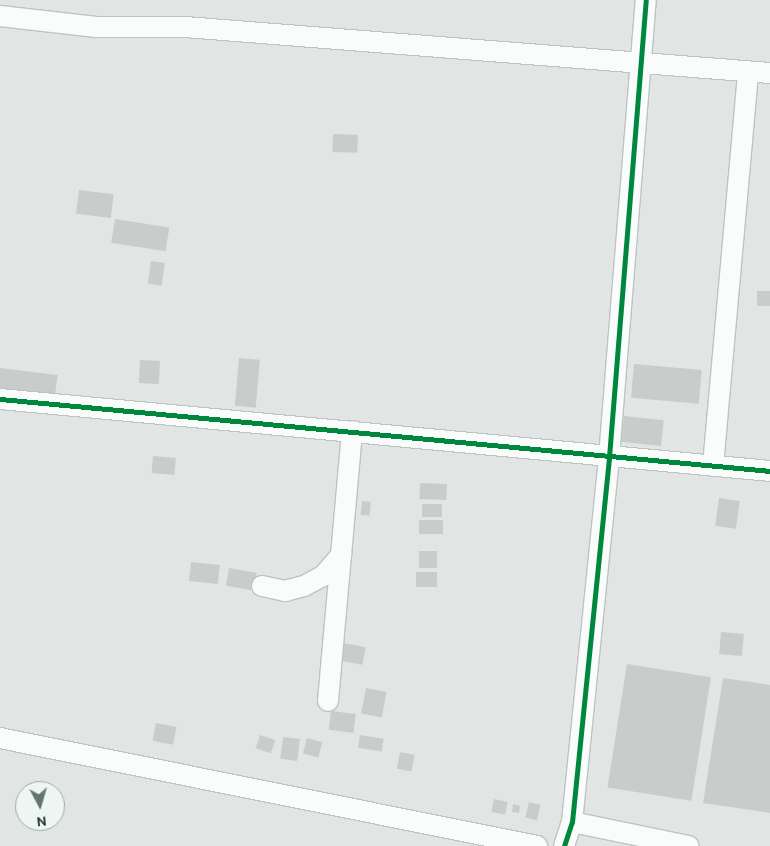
<!DOCTYPE html>
<style>
body{margin:0}
#map{position:relative;width:770px;height:846px;overflow:hidden;background:#e1e6e5;font-family:Overpass,sans-serif}
div>[style]{position:absolute}
.building>*{inset:0;background:#c8cdcc;transform-origin:0 0}
.roads{filter:drop-shadow(1px 0 #bec3c2) drop-shadow(-1px 0 #bec3c2) drop-shadow(0 1px #bec3c2) drop-shadow(0 -1px #bec3c2)}
.minor>*{height:20px;margin:-10px;padding:0 10px;transform-origin:10px;border-radius:10px;background:#fafbfb}
.cycleway>*{height:5px;margin:-2.5px;padding:0 2.5px;transform-origin:2.5px;border-radius:2.5px;background:#00873e}
span{translate:-50% -50%;white-space:nowrap;text-align:center;line-height:1.15;-webkit-text-stroke:5px #eef6f3;paint-order:stroke}
.north{position:absolute;left:15px;top:781px;width:50px;height:50px;box-sizing:border-box;background:#eef6f3;border:1px solid #9caaa7;border-radius:50%;rotate:174deg;font-size:14px;font-weight:700;line-height:20px;text-align:center;color:#213736}
.north::after{content:'';display:block;margin:auto;width:18px;height:22px;background:#647473;clip-path:polygon(50% 0,100% 100%,50% 72%,0 100%)}
</style>
<div id="map">
<div class="building">
<i style="left:333px;top:134px;width:25px;height:18px;rotate:2deg"></i>
<i style="left:79px;top:190px;width:35px;height:24px;rotate:7deg"></i>
<i style="left:115px;top:219px;width:55px;height:24px;rotate:9deg"></i>
<i style="left:151px;top:261px;width:14px;height:23px;rotate:8deg"></i>
<i style="left:757px;top:291px;width:13px;height:15px"></i>
<i style="left:239px;top:358px;width:21px;height:48px;rotate:5deg"></i>
<i style="left:140px;top:360px;width:20px;height:23px;rotate:3deg"></i>
<i style="left:634px;top:364px;width:68px;height:34px;rotate:5deg"></i>
<i style="left:0;top:368px;width:58px;height:22px;rotate:7deg"></i>
<i style="left:624px;top:416px;width:40px;height:26px;rotate:6deg"></i>
<i style="left:153px;top:456px;width:23px;height:17px;rotate:5deg"></i>
<i style="left:420px;top:483px;width:27px;height:16px;rotate:2deg"></i>
<i style="left:719px;top:498px;width:21px;height:28px;rotate:8deg"></i>
<i style="left:362px;top:501px;width:9px;height:14px;rotate:6deg"></i>
<i style="left:422px;top:504px;width:20px;height:13px"></i>
<i style="left:419px;top:520px;width:24px;height:14px"></i>
<i style="left:419px;top:551px;width:18px;height:17px"></i>
<i style="left:191px;top:562px;width:29px;height:19px;rotate:6deg"></i>
<i style="left:229px;top:568px;width:28px;height:18px;rotate:10deg"></i>
<i style="left:416px;top:572px;width:21px;height:15px"></i>
<i style="left:721px;top:632px;width:23px;height:22px;rotate:5deg"></i>
<i style="left:343px;top:643px;width:23px;height:18px;rotate:10deg"></i>
<i style="left:627px;top:664px;width:85px;height:125px;rotate:9deg"></i>
<i style="clip-path:polygon(723px 678px,770px 685px,770px 813px,703px 803px)"></i>
<i style="left:366px;top:688px;width:21px;height:26px;rotate:11deg"></i>
<i style="left:331px;top:711px;width:25px;height:19px;rotate:7deg"></i>
<i style="left:156px;top:723px;width:21px;height:18px;rotate:11deg"></i>
<i style="left:260px;top:735px;width:16px;height:14px;rotate:18deg"></i>
<i style="left:360px;top:735px;width:24px;height:13px;rotate:9deg"></i>
<i style="left:283px;top:737px;width:17px;height:22px;rotate:7deg"></i>
<i style="left:307px;top:738px;width:16px;height:16px;rotate:15deg"></i>
<i style="left:400px;top:752px;width:15px;height:17px;rotate:11deg"></i>
<i style="left:494px;top:799px;width:14px;height:13px;rotate:12deg"></i>
<i style="left:529px;top:802px;width:12px;height:16px;rotate:14deg"></i>
<i style="clip-path:polygon(513px 804px,520px 806px,519px 813px,512px 812px)"></i>
</div>
<div class="roads">
<div class="minor">
<i style="left:0;top:16px;width:97px;rotate:6.5deg"></i>
<i style="left:96px;top:27px;width:89px"></i>
<i style="left:185px;top:27px;width:587px;rotate:4.5deg"></i>
<i style="left:0;top:399px;width:773px;rotate:5.34deg"></i>
<i style="left:713px;top:466px;width:396px;rotate:-84.9deg"></i>
<i style="left:262px;top:586px;width:24px;rotate:12deg"></i>
<i style="left:285px;top:591px;width:20px;rotate:-15deg"></i>
<i style="left:304px;top:586px;width:21px;rotate:-28deg"></i>
<i style="left:323px;top:576px;width:28px;rotate:-49deg"></i>
<i style="left:328px;top:701px;width:271px;rotate:-84.9deg"></i>
<i style="left:0;top:738px;width:548px;rotate:11.37deg"></i>
<i style="left:572px;top:822px;width:119px;rotate:11.6deg"></i>
<i style="left:564px;top:846px;width:25px;rotate:-72deg"></i>
<i style="left:572px;top:822px;width:367px;rotate:-84.2deg"></i>
<i style="left:609px;top:457px;width:458px;rotate:-85.4deg"></i>
</div>
</div>
<div class="cycleway">
<i style="left:0;top:399px;width:773px;rotate:5.34deg"></i>
<i style="left:564px;top:846px;width:25px;rotate:-72deg"></i>
<i style="left:572px;top:822px;width:367px;rotate:-84.2deg"></i>
<i style="left:609px;top:457px;width:458px;rotate:-85.4deg"></i>
</div>
<div class="north">N</div>
</div>
